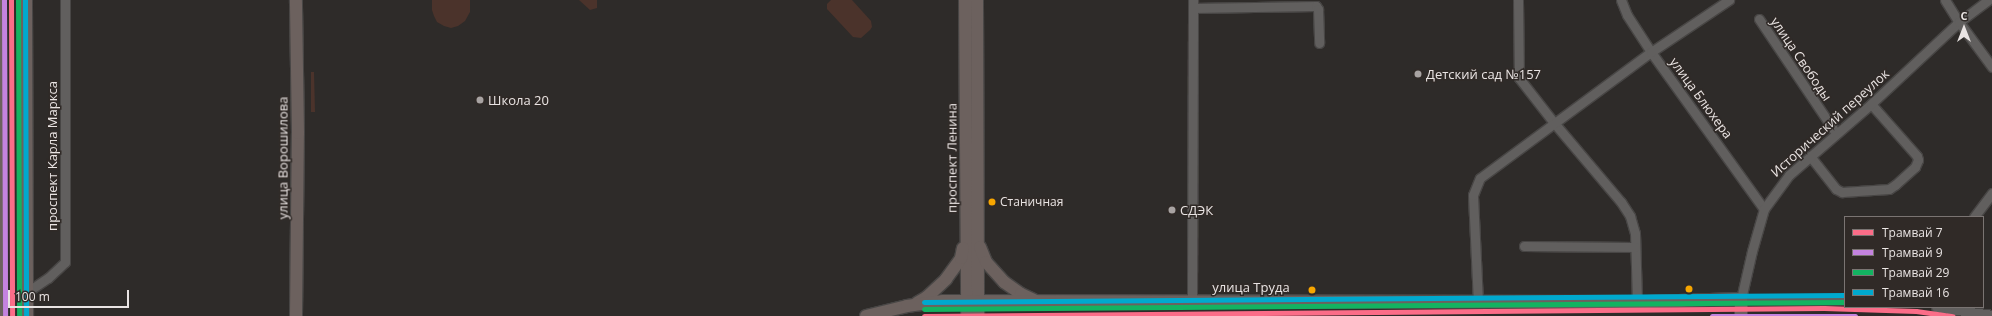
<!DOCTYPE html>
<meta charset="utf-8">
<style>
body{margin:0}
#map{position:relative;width:1992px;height:316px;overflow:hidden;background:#2e2b29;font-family:"Open Sans",sans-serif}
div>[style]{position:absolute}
.green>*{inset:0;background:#4b332b}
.roads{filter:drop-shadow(1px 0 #484645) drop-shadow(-1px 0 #484645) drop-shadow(0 1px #484645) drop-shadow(0 -1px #484645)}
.minor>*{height:9px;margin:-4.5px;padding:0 4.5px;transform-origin:4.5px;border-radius:4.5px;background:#615f5e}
.major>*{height:12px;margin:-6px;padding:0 6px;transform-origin:6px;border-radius:6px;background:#6c615e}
.tram-1>*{height:5px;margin:-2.5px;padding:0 2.5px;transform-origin:2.5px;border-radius:2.5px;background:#fb6d88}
.tram-2>*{height:5px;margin:-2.5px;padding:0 2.5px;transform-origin:2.5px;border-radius:2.5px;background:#c483df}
.tram-3>*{height:5px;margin:-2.5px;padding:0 2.5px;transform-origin:2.5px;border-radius:2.5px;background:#13b361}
.tram-4>*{height:5px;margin:-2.5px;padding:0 2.5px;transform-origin:2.5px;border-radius:2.5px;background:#00a9ce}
.dots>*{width:11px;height:11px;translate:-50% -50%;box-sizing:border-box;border:2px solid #302a27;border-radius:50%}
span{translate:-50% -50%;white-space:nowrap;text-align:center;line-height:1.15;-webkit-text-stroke:3px #302a27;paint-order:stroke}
.bus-label{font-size:12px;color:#e9e4e3}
.left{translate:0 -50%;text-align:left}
.street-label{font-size:13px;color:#e9e4e3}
.poi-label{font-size:13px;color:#e9e4e3}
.legend{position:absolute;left:1844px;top:216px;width:140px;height:92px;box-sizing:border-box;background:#302a27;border:1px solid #7a7472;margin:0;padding:5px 7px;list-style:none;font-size:12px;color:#e9e4e3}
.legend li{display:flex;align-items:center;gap:8px;height:20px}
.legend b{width:20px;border:1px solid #7a7472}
.north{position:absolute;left:1944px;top:8px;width:40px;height:40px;-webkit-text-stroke:3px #302a27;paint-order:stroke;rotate:0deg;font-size:11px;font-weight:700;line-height:16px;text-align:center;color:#e9e4e3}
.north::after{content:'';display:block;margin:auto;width:14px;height:18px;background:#e9e4e3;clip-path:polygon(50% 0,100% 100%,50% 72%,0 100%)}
.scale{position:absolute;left:8px;top:290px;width:121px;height:18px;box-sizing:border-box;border:2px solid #e9e4e3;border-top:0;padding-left:5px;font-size:12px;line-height:14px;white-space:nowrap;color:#e9e4e3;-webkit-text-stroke:3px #302a27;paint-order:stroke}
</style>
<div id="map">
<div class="green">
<i style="clip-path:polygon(432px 0,470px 0,470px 12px,465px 21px,458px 26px,451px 28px,444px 26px,437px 22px,434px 16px,432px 10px)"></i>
<i style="clip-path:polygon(579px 0,597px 0,597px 8px,590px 10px)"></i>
<i style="clip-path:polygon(831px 0,852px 0,871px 21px,872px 27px,870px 30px,861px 38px,853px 37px,827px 9px,827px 4px)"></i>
<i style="clip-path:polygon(311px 72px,314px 72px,315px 112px,311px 112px)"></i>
</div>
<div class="roads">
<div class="minor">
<i style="left:1518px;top:0;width:78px;rotate:89.3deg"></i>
<i style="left:1519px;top:78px;width:58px;rotate:52deg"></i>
<i style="left:1555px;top:124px;width:102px;rotate:49.8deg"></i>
<i style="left:1621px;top:202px;width:17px;rotate:57deg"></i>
<i style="left:1630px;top:216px;width:18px;rotate:74deg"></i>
<i style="left:1635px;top:233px;width:69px;rotate:88.3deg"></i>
<i style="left:1621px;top:0;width:16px;rotate:68deg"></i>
<i style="left:1627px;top:15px;width:44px;rotate:57deg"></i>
<i style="left:1651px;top:52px;width:193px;rotate:54.3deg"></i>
<i style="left:1945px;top:0;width:26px;rotate:58deg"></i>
<i style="left:1959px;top:22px;width:56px;rotate:53.7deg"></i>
<i style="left:1193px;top:8px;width:123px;rotate:-0.9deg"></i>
<i style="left:1316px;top:6px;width:4px;rotate:56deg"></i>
<i style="left:1318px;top:9px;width:34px;rotate:88deg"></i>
<i style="left:1759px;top:19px;width:138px;rotate:56deg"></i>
<i style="left:1810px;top:156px;width:42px;rotate:51.8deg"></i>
<i style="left:1836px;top:189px;width:7px;rotate:27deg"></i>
<i style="left:1842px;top:192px;width:47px;rotate:-3.7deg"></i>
<i style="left:1889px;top:189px;width:7px;rotate:-34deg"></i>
<i style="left:1895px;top:185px;width:27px;rotate:-42deg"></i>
<i style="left:1915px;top:167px;width:8px;rotate:-67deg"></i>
<i style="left:1918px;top:160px;width:4px;rotate:-104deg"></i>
<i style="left:1917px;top:156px;width:69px;rotate:-131.5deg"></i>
<i style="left:1974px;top:217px;width:30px;rotate:-53deg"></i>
<i style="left:1524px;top:246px;width:111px;rotate:0.5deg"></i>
<i style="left:27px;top:292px;width:25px;rotate:-34deg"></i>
<i style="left:48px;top:278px;width:23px;rotate:-43deg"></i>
<i style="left:65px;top:262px;width:262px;rotate:-90deg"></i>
<i style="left:1845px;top:300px;width:104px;rotate:-179.4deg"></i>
<i style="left:1741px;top:299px;width:49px;rotate:-77.1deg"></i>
<i style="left:1752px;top:251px;width:44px;rotate:-74.1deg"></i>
<i style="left:1764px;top:209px;width:42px;rotate:-53.7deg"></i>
<i style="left:1789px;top:175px;width:108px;rotate:-40.9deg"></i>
<i style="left:1871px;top:104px;width:120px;rotate:-43deg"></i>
<i style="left:1959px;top:22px;width:36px;rotate:-37deg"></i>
<i style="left:1192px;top:301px;width:301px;rotate:-89.8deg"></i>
<i style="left:1478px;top:302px;width:107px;rotate:-92.7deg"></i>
<i style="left:1473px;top:195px;width:18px;rotate:-68deg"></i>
<i style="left:1480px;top:178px;width:212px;rotate:-36.4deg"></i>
<i style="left:1651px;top:52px;width:94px;rotate:-33.7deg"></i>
<i style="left:1936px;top:307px;width:57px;rotate:8.1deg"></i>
</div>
<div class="major">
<i style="left:0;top:0;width:316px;rotate:89.8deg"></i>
<i style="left:26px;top:0;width:316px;rotate:89.8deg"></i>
<i style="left:965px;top:0;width:316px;rotate:89.6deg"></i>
<i style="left:977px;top:0;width:316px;rotate:89.8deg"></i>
<i style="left:980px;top:247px;width:16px;rotate:68deg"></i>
<i style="left:986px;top:262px;width:27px;rotate:48deg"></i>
<i style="left:1004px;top:282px;width:21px;rotate:35deg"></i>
<i style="left:1021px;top:294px;width:14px;rotate:25deg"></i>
<i style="left:917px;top:303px;width:12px;rotate:-31deg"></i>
<i style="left:927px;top:297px;width:26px;rotate:-43deg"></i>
<i style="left:946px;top:279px;width:26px;rotate:-54deg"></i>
<i style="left:961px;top:258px;width:10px;rotate:-79deg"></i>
<i style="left:296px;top:316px;width:183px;rotate:-89.4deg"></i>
<i style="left:298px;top:133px;width:133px;rotate:-90.9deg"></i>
<i style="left:866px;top:316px;width:42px;rotate:-13.7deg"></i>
<i style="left:907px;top:306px;width:36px;rotate:-8deg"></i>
<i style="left:943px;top:301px;width:704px;rotate:0.08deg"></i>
<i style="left:1647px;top:302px;width:94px;rotate:-1.8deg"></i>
<i style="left:1741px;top:299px;width:17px;rotate:90deg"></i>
</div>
</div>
<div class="tram-1">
<i style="left:11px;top:0;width:316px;rotate:89.8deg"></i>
<i style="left:924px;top:316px;width:900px;rotate:-0.51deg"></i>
<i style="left:1824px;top:308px;width:92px;rotate:1.9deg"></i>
<i style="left:1916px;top:311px;width:37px;rotate:8deg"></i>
</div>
<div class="tram-2">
<i style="left:4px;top:0;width:316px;rotate:89.8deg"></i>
<i style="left:1712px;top:316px;width:143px"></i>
</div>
<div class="tram-3">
<i style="left:18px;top:0;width:316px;rotate:89.8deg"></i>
<i style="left:924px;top:309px;width:921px;rotate:-0.44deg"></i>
</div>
<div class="tram-4">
<i style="left:25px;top:0;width:316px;rotate:89.8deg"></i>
<i style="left:924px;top:302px;width:921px;rotate:-0.44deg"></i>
</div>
<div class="dots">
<i style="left:1418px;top:74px;background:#a8a3a2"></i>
<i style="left:480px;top:100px;background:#a8a3a2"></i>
<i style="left:992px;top:202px;background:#f7a600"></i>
<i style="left:1172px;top:210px;background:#a8a3a2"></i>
<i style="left:1689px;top:289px;background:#f7a600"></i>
<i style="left:1312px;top:290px;background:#f7a600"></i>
</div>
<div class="bus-label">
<span class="left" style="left:1000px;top:202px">Станичная</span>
</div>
<div class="street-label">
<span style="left:1801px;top:59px;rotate:56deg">улица Свободы</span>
<span style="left:1701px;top:98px;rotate:54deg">улица Блюхера</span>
<span style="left:1830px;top:123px;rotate:-42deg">Исторический переулок</span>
<span style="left:52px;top:156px;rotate:-90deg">проспект Карла Маркса</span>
<span style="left:283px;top:158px;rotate:-90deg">улица Ворошилова</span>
<span style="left:952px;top:158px;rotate:-90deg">проспект Ленина</span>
<span style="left:1251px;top:287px">улица Труда</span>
</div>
<div class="poi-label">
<span class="left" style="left:1426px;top:74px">Детский сад №157</span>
<span class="left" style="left:488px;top:100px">Школа 20</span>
<span class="left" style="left:1180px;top:210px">СДЭК</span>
</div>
<ul class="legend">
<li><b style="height:5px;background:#fb6d88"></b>Трамвай 7</li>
<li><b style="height:5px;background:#c483df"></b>Трамвай 9</li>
<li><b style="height:5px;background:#13b361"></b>Трамвай 29</li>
<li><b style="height:5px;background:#00a9ce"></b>Трамвай 16</li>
</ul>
<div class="north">С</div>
<div class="scale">100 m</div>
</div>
